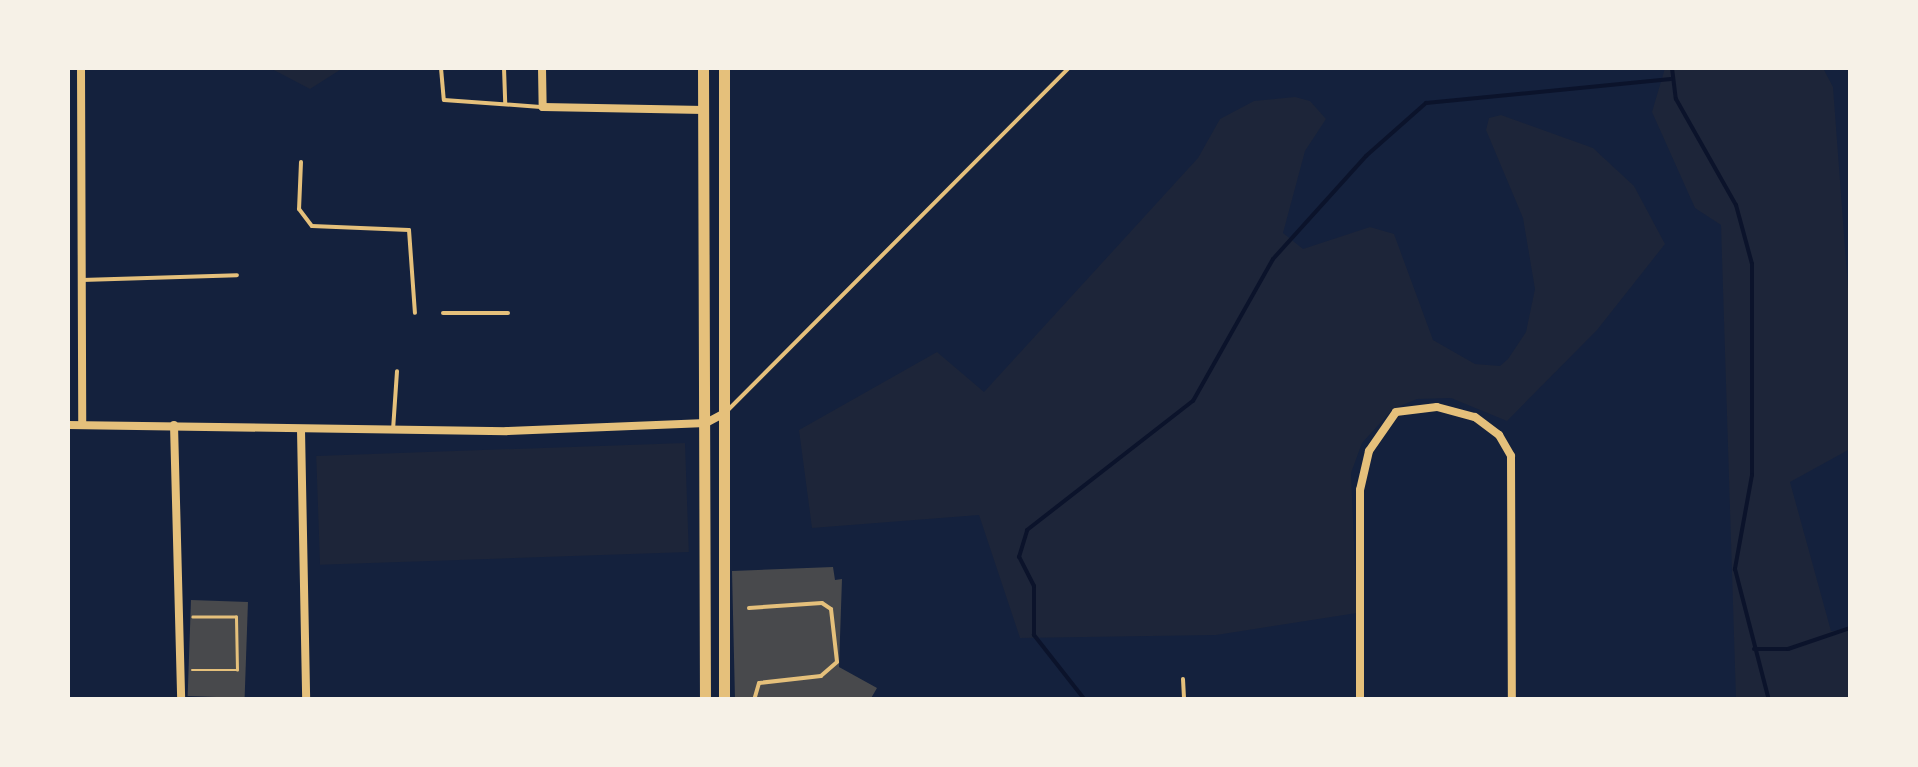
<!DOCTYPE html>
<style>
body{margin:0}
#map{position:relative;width:1918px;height:767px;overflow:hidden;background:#14213d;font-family:"DM Sans",sans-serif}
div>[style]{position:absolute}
.green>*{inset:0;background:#1d2539;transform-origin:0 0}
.stream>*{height:4px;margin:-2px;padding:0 2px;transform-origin:2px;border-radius:2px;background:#0b132b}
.building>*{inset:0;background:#48494c;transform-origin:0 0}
.path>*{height:2.5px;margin:-1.25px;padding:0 1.25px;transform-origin:1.25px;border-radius:1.25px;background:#e5c07b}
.service>*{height:4px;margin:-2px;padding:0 2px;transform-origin:2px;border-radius:2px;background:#e5c07b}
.minor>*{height:8px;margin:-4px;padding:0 4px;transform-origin:4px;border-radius:4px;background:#e5c07b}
.secondary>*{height:11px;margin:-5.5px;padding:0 5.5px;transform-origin:5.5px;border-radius:5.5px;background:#e5c07b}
span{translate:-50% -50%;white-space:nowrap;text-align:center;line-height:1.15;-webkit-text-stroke:10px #f6f1e7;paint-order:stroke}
.frame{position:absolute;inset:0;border:70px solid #f6f1e7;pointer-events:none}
</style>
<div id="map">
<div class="green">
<i style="clip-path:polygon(270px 68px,343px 68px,310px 89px)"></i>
<i style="clip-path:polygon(1665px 68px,1823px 68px,1833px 87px,1850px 315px,1850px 449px,1790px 482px,1831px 631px,1850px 629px,1850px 699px,1736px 699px,1721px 225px,1695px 208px,1652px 112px)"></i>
<i style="clip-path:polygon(1295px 97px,1310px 101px,1326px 119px,1305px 151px,1283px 233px,1303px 249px,1370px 227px,1394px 234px,1433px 340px,1475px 364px,1500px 366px,1508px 359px,1526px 332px,1535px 289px,1523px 218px,1486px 130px,1489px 118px,1501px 115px,1593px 148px,1634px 186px,1665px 244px,1597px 330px,1507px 421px,1451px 398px,1417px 399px,1393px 409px,1362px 443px,1351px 473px,1357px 613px,1216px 635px,1020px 638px,979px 515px,812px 528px,799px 430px,937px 352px,984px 392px,1198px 158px,1220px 119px,1254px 101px)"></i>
<i style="left:685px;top:443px;width:109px;height:369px;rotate:88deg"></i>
</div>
<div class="stream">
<i style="left:1672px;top:68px;width:31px;rotate:83deg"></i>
<i style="left:1676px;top:99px;width:122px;rotate:60.5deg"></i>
<i style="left:1736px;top:205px;width:61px;rotate:74.8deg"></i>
<i style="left:1752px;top:264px;width:211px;rotate:90deg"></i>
<i style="left:1752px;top:475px;width:96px;rotate:100.3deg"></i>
<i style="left:1735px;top:569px;width:135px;rotate:75.5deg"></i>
<i style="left:1754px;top:649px;width:34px"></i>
<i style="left:1788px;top:649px;width:65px;rotate:-18.7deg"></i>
<i style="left:1085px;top:700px;width:83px;rotate:-128.1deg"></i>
<i style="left:1034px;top:635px;width:49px;rotate:-90deg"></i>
<i style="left:1034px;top:586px;width:33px;rotate:-117deg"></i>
<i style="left:1019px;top:557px;width:28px;rotate:-73deg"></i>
<i style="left:1027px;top:530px;width:210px;rotate:-37.9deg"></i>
<i style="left:1193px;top:401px;width:163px;rotate:-60.6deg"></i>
<i style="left:1273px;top:259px;width:139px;rotate:-47.9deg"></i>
<i style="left:1366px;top:156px;width:80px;rotate:-41.5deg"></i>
<i style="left:1426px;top:103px;width:246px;rotate:-5.6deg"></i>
</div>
<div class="building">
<i style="clip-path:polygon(833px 567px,835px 580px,842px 579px,839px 667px,877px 688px,870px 700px,735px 700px,732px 571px)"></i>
<i style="left:191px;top:600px;width:57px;height:96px;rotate:2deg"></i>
</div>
<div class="path">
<i style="left:192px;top:670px;width:45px"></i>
<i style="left:237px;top:670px;width:53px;rotate:-91.1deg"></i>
<i style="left:236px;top:617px;width:43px;rotate:180deg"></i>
</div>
<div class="service">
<i style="left:441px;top:68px;width:32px;rotate:85deg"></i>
<i style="left:444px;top:100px;width:97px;rotate:4.1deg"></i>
<i style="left:504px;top:68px;width:36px;rotate:88deg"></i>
<i style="left:301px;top:162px;width:47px;rotate:92.4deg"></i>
<i style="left:299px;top:209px;width:21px;rotate:53deg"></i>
<i style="left:312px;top:226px;width:97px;rotate:2.4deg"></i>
<i style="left:409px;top:230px;width:83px;rotate:85.9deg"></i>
<i style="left:82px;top:280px;width:155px;rotate:-1.8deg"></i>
<i style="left:443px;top:313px;width:65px"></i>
<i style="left:727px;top:411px;width:484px;rotate:-45.1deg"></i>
<i style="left:393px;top:430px;width:59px;rotate:-86.1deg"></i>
<i style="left:749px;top:608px;width:73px;rotate:-3.9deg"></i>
<i style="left:822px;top:603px;width:11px;rotate:34deg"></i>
<i style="left:831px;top:609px;width:53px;rotate:83.5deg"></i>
<i style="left:837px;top:662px;width:21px;rotate:139deg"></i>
<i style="left:821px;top:676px;width:62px;rotate:173.6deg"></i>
<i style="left:759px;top:683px;width:18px;rotate:106deg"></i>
<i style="left:1183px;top:679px;width:21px;rotate:87deg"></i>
</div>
<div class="minor">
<i style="left:81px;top:68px;width:357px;rotate:89.8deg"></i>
<i style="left:542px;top:68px;width:39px;rotate:89deg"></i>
<i style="left:543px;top:107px;width:161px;rotate:1.1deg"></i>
<i style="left:68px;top:425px;width:439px;rotate:0.8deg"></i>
<i style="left:507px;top:431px;width:199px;rotate:-2.3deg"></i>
<i style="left:706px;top:423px;width:19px;rotate:-28deg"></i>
<i style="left:174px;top:425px;width:275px;rotate:88.5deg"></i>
<i style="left:301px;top:430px;width:270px;rotate:88.9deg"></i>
<i style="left:1360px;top:700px;width:210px;rotate:-90deg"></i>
<i style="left:1360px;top:490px;width:40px;rotate:-77deg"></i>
<i style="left:1369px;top:451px;width:47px;rotate:-55.3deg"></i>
<i style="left:1396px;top:412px;width:41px;rotate:-7deg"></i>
<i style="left:1437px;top:407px;width:39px;rotate:15deg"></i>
<i style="left:1475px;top:417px;width:30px;rotate:37deg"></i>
<i style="left:1499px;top:435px;width:24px;rotate:60deg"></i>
<i style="left:1511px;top:456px;width:244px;rotate:89.8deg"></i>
</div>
<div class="secondary">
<i style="left:703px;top:68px;width:632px;rotate:89.82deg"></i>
<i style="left:724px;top:68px;width:632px;rotate:90deg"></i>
</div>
<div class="frame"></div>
</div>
